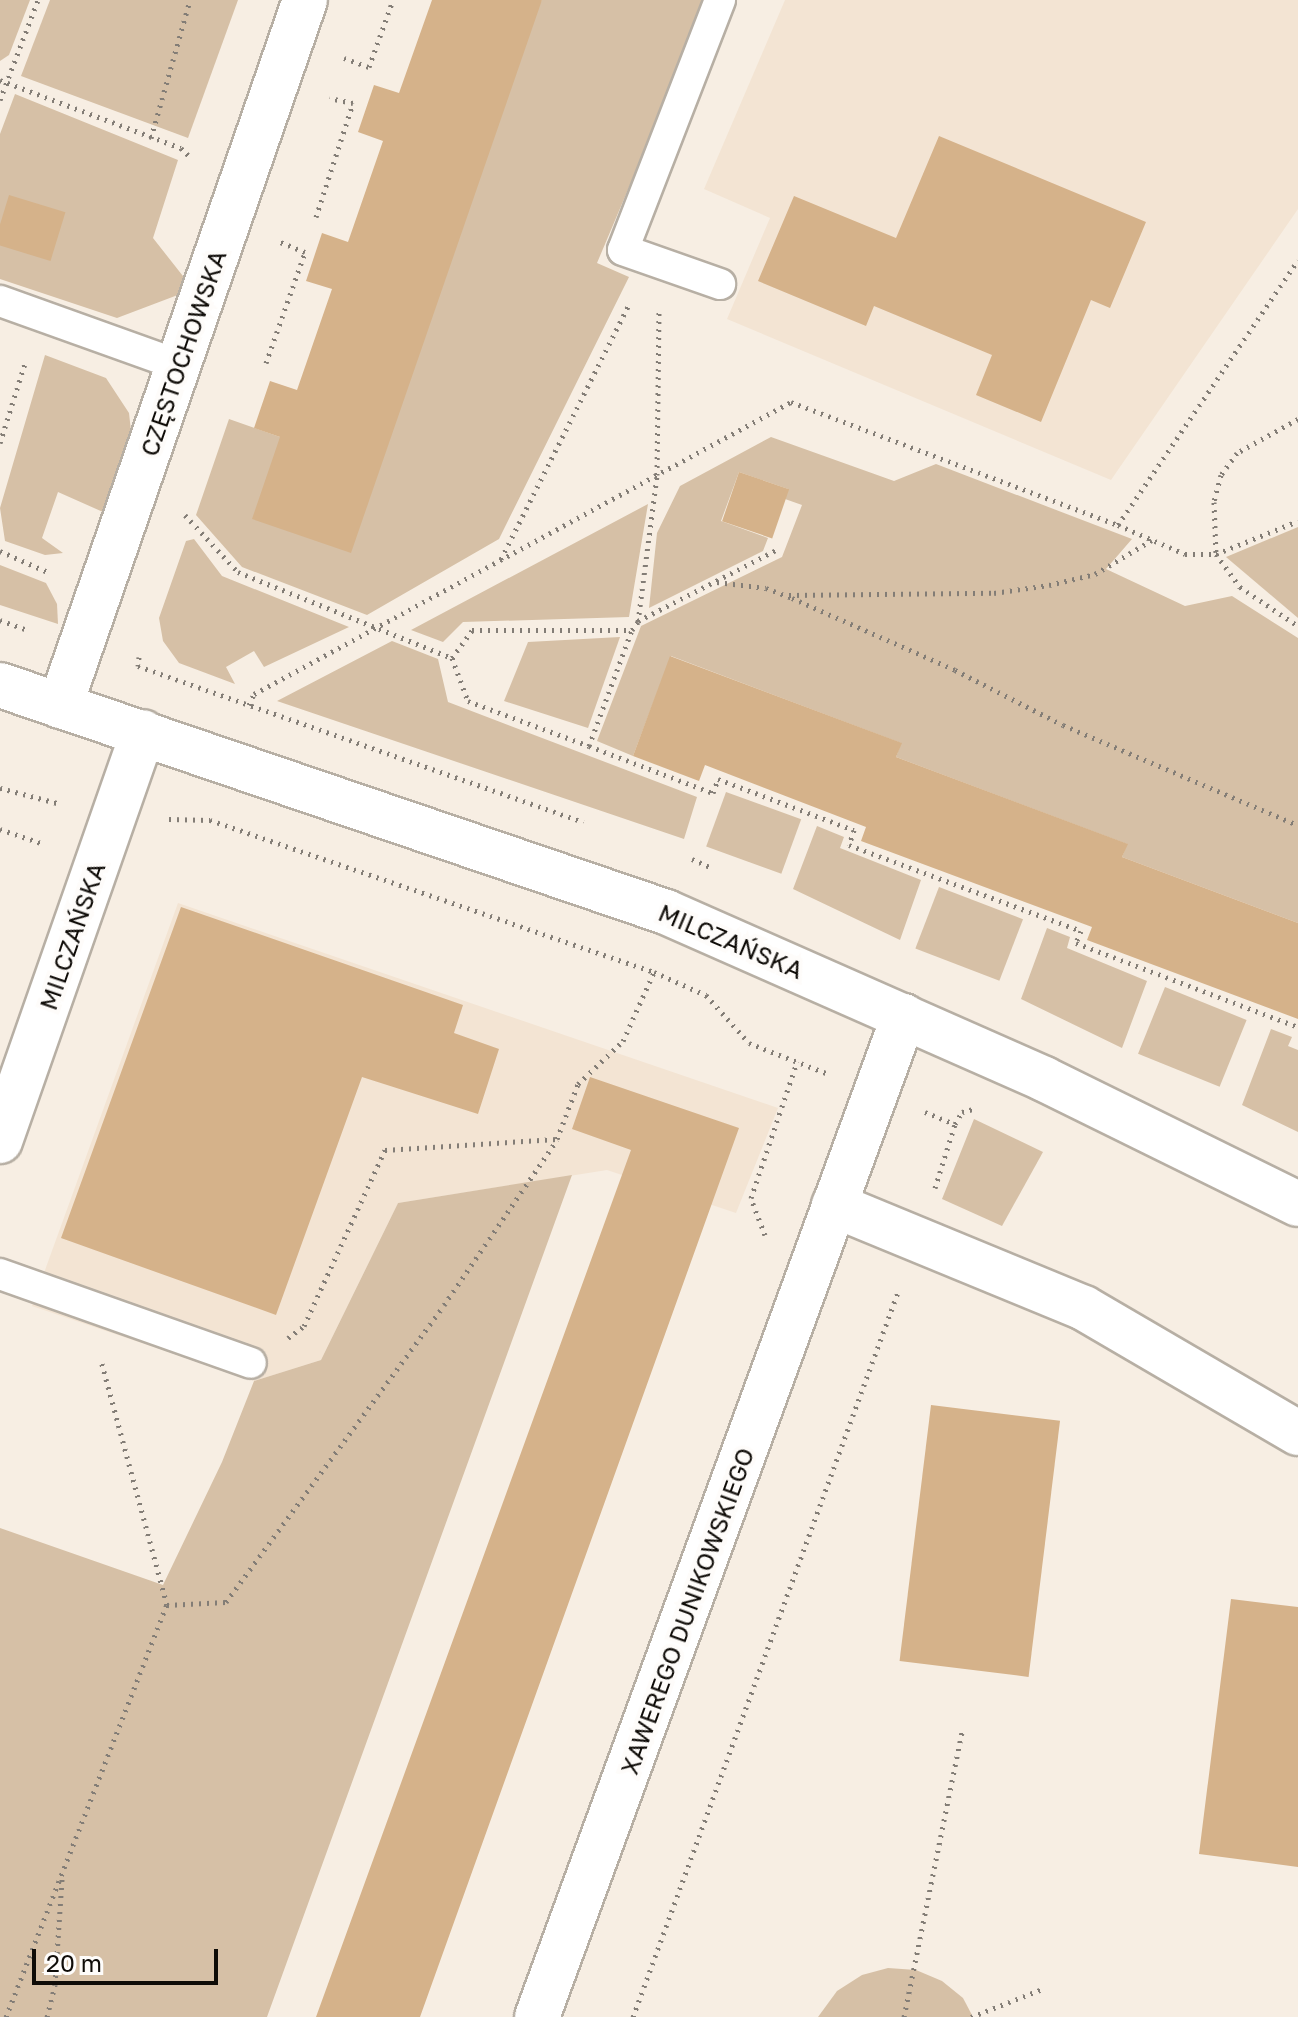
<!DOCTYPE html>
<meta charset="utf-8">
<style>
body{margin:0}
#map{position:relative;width:1298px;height:2017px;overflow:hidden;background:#f7eee3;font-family:"Golos Text",sans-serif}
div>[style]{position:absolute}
.built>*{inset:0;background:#f3e4d3}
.green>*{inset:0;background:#d6c0a6;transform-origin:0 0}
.building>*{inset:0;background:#d5b28a;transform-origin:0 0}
.path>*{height:5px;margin-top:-2.5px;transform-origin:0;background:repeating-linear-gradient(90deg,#837d76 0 2px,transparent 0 8px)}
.roads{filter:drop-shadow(2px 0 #b7afa4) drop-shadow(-2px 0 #b7afa4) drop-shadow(0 2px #b7afa4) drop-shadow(0 -2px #b7afa4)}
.lane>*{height:30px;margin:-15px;padding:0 15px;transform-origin:15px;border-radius:15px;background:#fff}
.street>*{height:44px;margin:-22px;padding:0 22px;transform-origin:22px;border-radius:22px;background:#fff}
.secondary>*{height:44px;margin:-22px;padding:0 22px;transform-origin:22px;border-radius:22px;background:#fff}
span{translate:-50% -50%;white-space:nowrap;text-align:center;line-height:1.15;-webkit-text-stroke:8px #fefcfa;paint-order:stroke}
.street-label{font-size:24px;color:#0f0c08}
.scale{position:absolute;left:32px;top:1949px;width:186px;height:36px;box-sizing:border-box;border:4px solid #0f0c08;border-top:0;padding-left:10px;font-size:24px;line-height:28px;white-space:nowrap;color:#0f0c08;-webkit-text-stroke:6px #fefcfa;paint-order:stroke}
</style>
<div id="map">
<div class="built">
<i style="clip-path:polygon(785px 0,1298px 0,1298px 209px,1111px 480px,727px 319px,770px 218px,704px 189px)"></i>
<i style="clip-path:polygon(178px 903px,778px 1108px,736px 1213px,607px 1170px,398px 1203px,321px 1360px,254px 1381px,32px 1306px)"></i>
</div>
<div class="green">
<i style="clip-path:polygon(0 0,30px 0,9px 55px,0 61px)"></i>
<i style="clip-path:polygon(50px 0,238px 0,188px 138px,21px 76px)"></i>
<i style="clip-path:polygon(542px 0,708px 0,597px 263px,629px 277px,499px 539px,367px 615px,242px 567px,196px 515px,229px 419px,280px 437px)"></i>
<i style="clip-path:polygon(15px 94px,178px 160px,153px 238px,190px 285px,183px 293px,117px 318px,0 279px,0 134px)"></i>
<i style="clip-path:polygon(45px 355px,106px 378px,129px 413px,132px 440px,103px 512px,58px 492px,42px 538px,63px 553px,45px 555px,5px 541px,0 508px)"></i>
<i style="clip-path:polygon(771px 437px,894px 481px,936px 464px,1132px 539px,1106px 569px,1185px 606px,1232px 596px,1298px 638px,1298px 923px,1122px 857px,1127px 844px,896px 757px,901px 743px,671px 656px,633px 756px,597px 741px,641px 626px,782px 557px,802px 505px,785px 499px,788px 489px,739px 472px,721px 521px,768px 538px,763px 551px,649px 608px,657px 533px,680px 486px)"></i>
<i style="clip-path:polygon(648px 504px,629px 617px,463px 622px,443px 642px,411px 630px)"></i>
<i style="clip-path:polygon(1298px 527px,1298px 618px,1226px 557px)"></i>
<i style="clip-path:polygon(194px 539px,222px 576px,349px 627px,264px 667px,254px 651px,226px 667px,235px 684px,179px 663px,163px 641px,159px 618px,186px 541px)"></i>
<i style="clip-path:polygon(0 565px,46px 583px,57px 604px,58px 624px,0 605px)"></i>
<i style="clip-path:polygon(620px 637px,588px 728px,504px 701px,528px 642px)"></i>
<i style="clip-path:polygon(392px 641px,438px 659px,448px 702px,697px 797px,684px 839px,277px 701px)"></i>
<i style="left:726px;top:792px;width:80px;height:58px;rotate:20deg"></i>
<i style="clip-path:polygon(817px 826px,844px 837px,840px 848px,921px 880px,900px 940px,793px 889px)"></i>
<i style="left:939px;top:887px;width:90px;height:66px;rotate:21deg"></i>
<i style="clip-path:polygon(1047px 928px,1070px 937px,1067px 948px,1147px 981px,1122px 1048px,1021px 999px)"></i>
<i style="left:1165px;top:987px;width:88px;height:72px;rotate:22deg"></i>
<i style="clip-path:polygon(1271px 1029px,1292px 1037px,1288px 1046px,1298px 1050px,1298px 1132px,1242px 1105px)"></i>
<i style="clip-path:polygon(974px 1119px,1043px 1152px,1002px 1226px,942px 1199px)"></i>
<i style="clip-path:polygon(572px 1175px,267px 2017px,0 2017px,0 1528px,163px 1585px,222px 1462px,254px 1381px,321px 1360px,398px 1203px)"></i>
<i style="clip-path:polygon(888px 1968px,916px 1970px,942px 1981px,963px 1998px,973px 2017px,818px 2017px,837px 1991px,862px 1975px)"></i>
</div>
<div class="building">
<i style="clip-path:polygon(432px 0,542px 0,351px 553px,252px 519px,280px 437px,254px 428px,270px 381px,297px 390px,332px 289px,306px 281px,322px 233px,348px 242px,383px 141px,358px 132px,374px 85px,399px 93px)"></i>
<i style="clip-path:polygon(939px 136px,1146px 222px,1110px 308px,1091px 300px,1041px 422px,976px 395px,992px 355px,874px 306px,866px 326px,758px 281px,794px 196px,896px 238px)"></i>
<i style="left:9px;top:195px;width:59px;height:51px;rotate:17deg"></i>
<i style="left:739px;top:472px;width:53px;height:52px;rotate:19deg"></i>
<i style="clip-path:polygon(670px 656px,902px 743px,896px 757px,1128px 844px,1122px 857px,1298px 923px,1298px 1019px,1087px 940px,1092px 927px,861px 841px,866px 827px,705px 765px,699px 781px,633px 756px)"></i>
<i style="clip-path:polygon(181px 907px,463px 1005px,454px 1033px,499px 1049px,478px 1114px,362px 1077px,276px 1315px,61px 1238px)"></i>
<i style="clip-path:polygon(590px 1077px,739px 1128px,420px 2017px,316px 2017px,631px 1150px,572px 1129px)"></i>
<i style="left:931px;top:1405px;width:130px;height:258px;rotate:7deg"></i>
<i style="clip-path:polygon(1231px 1599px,1298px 1607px,1298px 1867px,1199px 1854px)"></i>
</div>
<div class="path">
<i style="left:344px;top:58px;width:27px;rotate:20deg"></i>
<i style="left:369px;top:67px;width:71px;rotate:-70.3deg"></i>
<i style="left:0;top:80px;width:193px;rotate:20.6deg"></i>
<i style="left:181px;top:148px;width:16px;rotate:45deg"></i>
<i style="left:0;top:100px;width:107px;rotate:-69.2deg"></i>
<i style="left:151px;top:138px;width:143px;rotate:-74.2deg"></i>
<i style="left:316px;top:217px;width:120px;rotate:-72deg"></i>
<i style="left:353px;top:103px;width:24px;rotate:-168deg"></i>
<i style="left:266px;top:363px;width:118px;rotate:-70.6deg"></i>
<i style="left:305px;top:252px;width:27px;rotate:-158deg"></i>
<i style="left:1298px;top:419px;width:70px;rotate:150.9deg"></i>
<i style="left:1237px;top:453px;width:27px;rotate:126deg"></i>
<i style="left:1221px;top:475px;width:28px;rotate:105deg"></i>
<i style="left:1214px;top:502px;width:52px;rotate:87.8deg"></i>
<i style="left:1216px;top:554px;width:41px;rotate:54deg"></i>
<i style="left:1240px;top:587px;width:70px;rotate:33.9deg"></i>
<i style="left:0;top:443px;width:87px;rotate:-72.6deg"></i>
<i style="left:185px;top:515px;width:78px;rotate:47.1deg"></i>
<i style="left:238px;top:572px;width:231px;rotate:21.9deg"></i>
<i style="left:452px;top:658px;width:34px;rotate:-54deg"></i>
<i style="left:472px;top:630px;width:160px"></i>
<i style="left:632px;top:630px;width:10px;rotate:-53deg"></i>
<i style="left:638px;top:622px;width:148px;rotate:-82.6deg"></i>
<i style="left:657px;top:475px;width:163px;rotate:-89.3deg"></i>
<i style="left:1118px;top:525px;width:73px;rotate:23.4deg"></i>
<i style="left:1185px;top:554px;width:31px"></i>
<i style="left:1216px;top:554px;width:88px;rotate:-21.9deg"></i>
<i style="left:0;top:551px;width:55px;rotate:23.7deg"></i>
<i style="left:501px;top:559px;width:285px;rotate:-63.3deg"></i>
<i style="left:717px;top:582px;width:49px;rotate:7deg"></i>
<i style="left:766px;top:588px;width:28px;rotate:21deg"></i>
<i style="left:792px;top:598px;width:178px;rotate:23.8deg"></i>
<i style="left:955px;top:670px;width:121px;rotate:27deg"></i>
<i style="left:1063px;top:725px;width:255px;rotate:23.1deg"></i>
<i style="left:789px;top:595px;width:205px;rotate:-0.6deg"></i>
<i style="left:994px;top:593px;width:56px;rotate:-8.3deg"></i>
<i style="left:1049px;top:585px;width:47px;rotate:-13.4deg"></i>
<i style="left:1095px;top:574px;width:66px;rotate:-30.8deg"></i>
<i style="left:0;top:620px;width:30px;rotate:20deg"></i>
<i style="left:638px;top:621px;width:155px;rotate:-27.2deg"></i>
<i style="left:139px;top:657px;width:9px;rotate:96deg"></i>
<i style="left:138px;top:666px;width:472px;rotate:19.3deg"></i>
<i style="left:452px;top:658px;width:46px;rotate:69.6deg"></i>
<i style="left:468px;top:701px;width:129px;rotate:20.4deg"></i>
<i style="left:589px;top:746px;width:124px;rotate:-69.7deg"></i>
<i style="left:249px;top:705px;width:12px;rotate:-66deg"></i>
<i style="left:254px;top:694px;width:611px;rotate:-28.54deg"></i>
<i style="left:791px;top:402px;width:349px;rotate:20.6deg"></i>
<i style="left:1118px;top:525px;width:320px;rotate:-55.8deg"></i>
<i style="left:589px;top:746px;width:133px;rotate:20.8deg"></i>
<i style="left:713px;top:793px;width:15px;rotate:-70deg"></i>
<i style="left:718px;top:779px;width:145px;rotate:20.6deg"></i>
<i style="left:854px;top:830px;width:16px;rotate:108deg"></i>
<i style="left:849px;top:845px;width:247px;rotate:20.3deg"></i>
<i style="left:1081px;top:931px;width:13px;rotate:113deg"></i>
<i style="left:1076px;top:943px;width:237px;rotate:20.7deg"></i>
<i style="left:0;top:788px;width:63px;rotate:14.7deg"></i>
<i style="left:169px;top:819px;width:41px;rotate:1.4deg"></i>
<i style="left:210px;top:820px;width:469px;rotate:18.9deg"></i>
<i style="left:654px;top:972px;width:57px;rotate:23.9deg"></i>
<i style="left:706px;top:995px;width:64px;rotate:48.1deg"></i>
<i style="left:749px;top:1043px;width:83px;rotate:21.3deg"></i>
<i style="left:0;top:829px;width:46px;rotate:18.8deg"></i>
<i style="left:692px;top:859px;width:22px;rotate:24deg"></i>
<i style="left:925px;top:1112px;width:32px;rotate:22deg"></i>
<i style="left:955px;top:1124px;width:14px;rotate:-60deg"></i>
<i style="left:962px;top:1112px;width:11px;rotate:-15deg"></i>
<i style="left:935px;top:1188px;width:67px;rotate:-72.6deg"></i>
<i style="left:765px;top:1235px;width:40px;rotate:-111deg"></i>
<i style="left:751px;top:1198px;width:144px;rotate:-71.3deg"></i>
<i style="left:288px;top:1338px;width:20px;rotate:-37deg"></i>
<i style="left:304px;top:1326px;width:194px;rotate:-65.3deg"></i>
<i style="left:385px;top:1150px;width:172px;rotate:-3.7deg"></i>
<i style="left:557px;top:1139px;width:59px;rotate:-69.1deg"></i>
<i style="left:578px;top:1084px;width:62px;rotate:-43.7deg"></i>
<i style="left:623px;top:1041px;width:76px;rotate:-65.8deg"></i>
<i style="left:167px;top:1605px;width:59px;rotate:-2.9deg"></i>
<i style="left:226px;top:1602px;width:368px;rotate:-53.7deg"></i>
<i style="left:444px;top:1305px;width:200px;rotate:-55.6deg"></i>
<i style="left:6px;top:2017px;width:442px;rotate:-68.7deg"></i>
<i style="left:167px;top:1605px;width:254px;rotate:-105.1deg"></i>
<i style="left:47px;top:2017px;width:33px;rotate:-76deg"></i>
<i style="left:55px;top:1985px;width:106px;rotate:-86.2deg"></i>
<i style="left:633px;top:2017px;width:772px;rotate:-69.92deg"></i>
<i style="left:904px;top:2017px;width:295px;rotate:-78.5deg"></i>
<i style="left:971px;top:2017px;width:79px;rotate:-21.4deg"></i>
</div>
<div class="roads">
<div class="lane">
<i style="left:720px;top:0;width:268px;rotate:111.2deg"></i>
<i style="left:623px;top:250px;width:103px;rotate:19.3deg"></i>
<i style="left:0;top:301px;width:190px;rotate:19.7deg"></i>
<i style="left:0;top:1274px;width:266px;rotate:19.5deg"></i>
</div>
<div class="street">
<i style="left:60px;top:706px;width:747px;rotate:-70.86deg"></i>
<i style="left:0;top:1141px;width:433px;rotate:-70.7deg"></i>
<i style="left:834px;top:1205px;width:270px;rotate:22.4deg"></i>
<i style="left:1084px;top:1308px;width:248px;rotate:30.3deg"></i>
<i style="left:537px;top:2017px;width:1066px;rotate:-69.87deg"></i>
</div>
<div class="secondary">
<i style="left:0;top:685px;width:704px;rotate:18.82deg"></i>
<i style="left:666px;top:912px;width:413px;rotate:23.8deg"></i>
<i style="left:1044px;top:1079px;width:283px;rotate:26.2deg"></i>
</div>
</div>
<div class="street-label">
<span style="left:183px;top:353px;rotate:-71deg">CZĘSTOCHOWSKA</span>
<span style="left:72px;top:936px;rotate:-71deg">MILCZAŃSKA</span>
<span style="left:731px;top:941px;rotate:23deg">MILCZAŃSKA</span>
<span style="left:687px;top:1611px;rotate:-70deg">XAWEREGO DUNIKOWSKIEGO</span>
</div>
<div class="scale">20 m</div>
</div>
